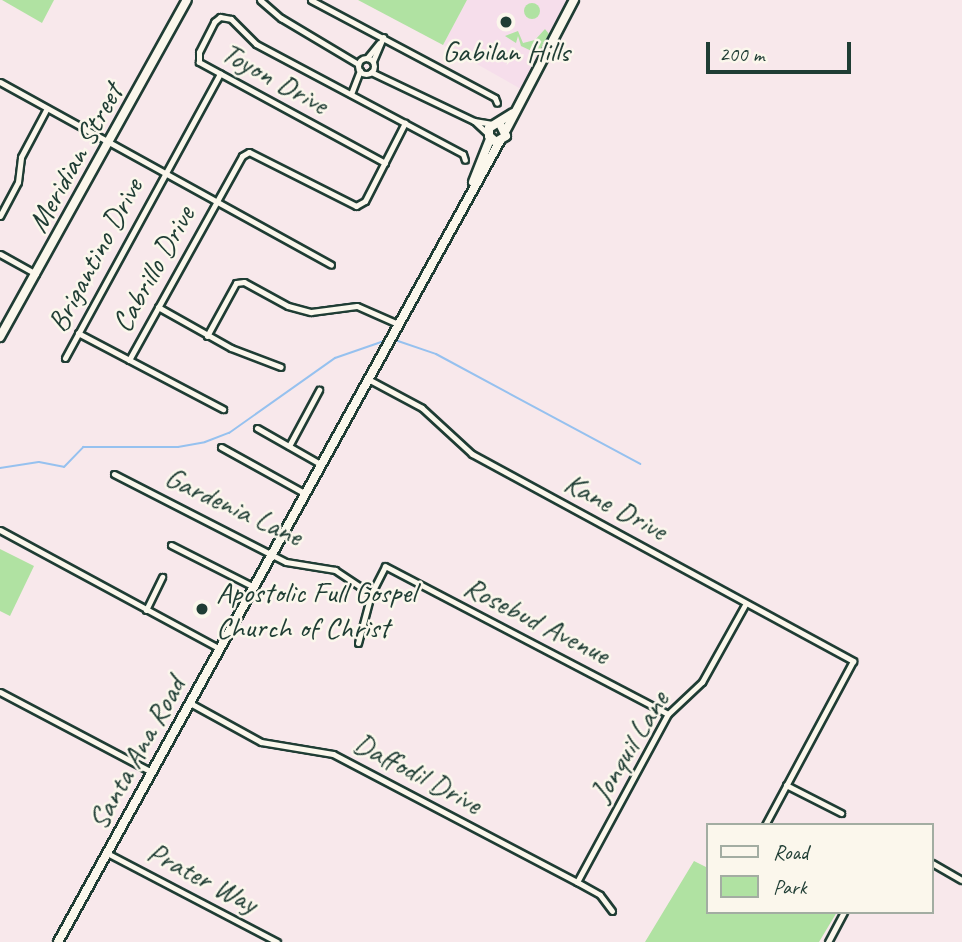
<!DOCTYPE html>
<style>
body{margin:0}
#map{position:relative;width:962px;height:942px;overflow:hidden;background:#f8e8eb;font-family:Caveat,sans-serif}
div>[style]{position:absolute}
.built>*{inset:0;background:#f6deeb}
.green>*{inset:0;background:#b0e2a2}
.round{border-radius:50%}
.stream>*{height:2px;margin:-1px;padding:0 1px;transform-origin:1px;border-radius:1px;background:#96c1ef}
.roads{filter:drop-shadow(2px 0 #1f3d34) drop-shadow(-2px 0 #1f3d34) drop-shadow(0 2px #1f3d34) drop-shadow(0 -2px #1f3d34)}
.street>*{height:5px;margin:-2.5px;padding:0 2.5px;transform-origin:2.5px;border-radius:2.5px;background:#fbf7ec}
.street>.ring{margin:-2.5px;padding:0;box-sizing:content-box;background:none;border:5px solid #fbf7ec;border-radius:50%}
.secondary>*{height:8px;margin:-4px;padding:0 4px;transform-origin:4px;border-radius:4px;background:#fbf7ec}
.dots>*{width:19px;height:19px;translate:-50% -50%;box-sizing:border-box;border:4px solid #fbf7ec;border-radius:50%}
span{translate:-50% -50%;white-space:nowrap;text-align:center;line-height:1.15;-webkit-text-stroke:5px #fbf7ec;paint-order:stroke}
.poi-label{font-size:30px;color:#1f3d34}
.left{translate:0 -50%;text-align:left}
.street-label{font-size:30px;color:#1f3d34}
.legend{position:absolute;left:706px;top:823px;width:228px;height:91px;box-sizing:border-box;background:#fbf7ec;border:2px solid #a3ada2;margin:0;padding:9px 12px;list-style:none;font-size:21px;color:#1f3d34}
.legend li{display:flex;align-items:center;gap:14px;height:35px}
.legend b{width:35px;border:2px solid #a3ada2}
.scale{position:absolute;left:706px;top:42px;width:145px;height:32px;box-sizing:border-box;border:4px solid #1f3d34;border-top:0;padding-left:9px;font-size:21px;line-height:24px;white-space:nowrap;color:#1f3d34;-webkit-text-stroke:5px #fbf7ec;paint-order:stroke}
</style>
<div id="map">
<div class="built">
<i style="clip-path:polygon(467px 0,569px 0,521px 89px,443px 45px)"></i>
</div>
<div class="green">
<i style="clip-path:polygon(2px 0,54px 0,42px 23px)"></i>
<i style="clip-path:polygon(358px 0,467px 0,443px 45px)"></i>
<i class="round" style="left:524px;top:3px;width:16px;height:16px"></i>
<i style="clip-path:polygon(545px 29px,549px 34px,538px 54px,521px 46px,518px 36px,516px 43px,505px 36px,518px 31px,523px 43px,535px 40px)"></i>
<i style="clip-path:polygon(0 549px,34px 566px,10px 616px,0 611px)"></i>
<i style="clip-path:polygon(694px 861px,708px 868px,708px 912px,837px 912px,819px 942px,645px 942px)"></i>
</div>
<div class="stream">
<i style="left:395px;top:340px;width:43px;rotate:18.9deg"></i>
<i style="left:436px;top:354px;width:232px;rotate:28.3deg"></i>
<i style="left:0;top:468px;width:39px;rotate:-9deg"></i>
<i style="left:39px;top:462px;width:25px;rotate:11deg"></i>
<i style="left:64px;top:467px;width:28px;rotate:-46deg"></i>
<i style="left:83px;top:447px;width:95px"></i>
<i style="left:178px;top:447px;width:27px;rotate:-10deg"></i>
<i style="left:205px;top:442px;width:26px;rotate:-21deg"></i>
<i style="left:229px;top:433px;width:130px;rotate:-35.3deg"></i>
<i style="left:335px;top:358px;width:55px;rotate:-19.1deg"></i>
</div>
<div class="roads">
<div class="street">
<i style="left:260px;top:0;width:28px;rotate:41deg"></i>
<i style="left:281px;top:18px;width:90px;rotate:30.9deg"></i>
<i style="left:311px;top:0;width:208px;rotate:28deg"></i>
<i style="left:495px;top:98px;width:5px;rotate:68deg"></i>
<i class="ring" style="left:358px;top:58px;width:11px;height:11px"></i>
<i style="left:367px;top:58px;width:19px;rotate:-51deg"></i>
<i style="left:373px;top:61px;width:26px;rotate:-67deg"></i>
<i style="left:371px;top:72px;width:114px;rotate:25.4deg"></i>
<i style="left:474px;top:121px;width:19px;rotate:43deg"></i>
<i style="left:0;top:82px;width:378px;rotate:28.9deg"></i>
<i style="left:351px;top:94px;width:25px;rotate:-69deg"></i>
<i style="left:474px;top:121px;width:20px;rotate:9deg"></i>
<i style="left:385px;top:163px;width:212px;rotate:-151.5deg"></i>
<i style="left:199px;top:62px;width:10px;rotate:-90deg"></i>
<i style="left:199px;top:52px;width:34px;rotate:-63deg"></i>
<i style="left:214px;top:22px;width:8px;rotate:-40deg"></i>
<i style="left:220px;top:17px;width:11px;rotate:10deg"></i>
<i style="left:231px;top:19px;width:35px;rotate:45deg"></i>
<i style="left:256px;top:44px;width:234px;rotate:28deg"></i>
<i style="left:463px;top:154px;width:6px;rotate:72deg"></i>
<i style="left:0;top:216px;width:38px;rotate:-62deg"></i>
<i style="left:18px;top:182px;width:25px;rotate:-83deg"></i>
<i style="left:21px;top:157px;width:55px;rotate:-62deg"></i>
<i style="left:0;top:254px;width:41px;rotate:29.1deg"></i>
<i style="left:158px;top:307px;width:84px;rotate:29.3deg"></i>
<i style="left:231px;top:348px;width:53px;rotate:20.8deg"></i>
<i style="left:78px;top:333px;width:164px;rotate:27.7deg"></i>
<i style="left:207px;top:336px;width:60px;rotate:-61.3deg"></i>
<i style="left:236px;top:283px;width:8px;rotate:-7deg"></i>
<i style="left:244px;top:282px;width:50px;rotate:28.6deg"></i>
<i style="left:288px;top:306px;width:24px;rotate:15deg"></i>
<i style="left:311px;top:312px;width:46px;rotate:-7.4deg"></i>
<i style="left:357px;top:306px;width:45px;rotate:23.7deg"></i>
<i style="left:65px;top:358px;width:324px;rotate:-61.4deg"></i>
<i style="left:129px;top:360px;width:233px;rotate:-61deg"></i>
<i style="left:242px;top:156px;width:8px;rotate:-30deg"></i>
<i style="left:249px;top:152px;width:120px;rotate:26.8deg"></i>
<i style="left:356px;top:206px;width:10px;rotate:-29deg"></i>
<i style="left:365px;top:201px;width:88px;rotate:-62.9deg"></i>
<i style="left:368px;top:379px;width:61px;rotate:28.2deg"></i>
<i style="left:422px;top:408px;width:68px;rotate:42.6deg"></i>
<i style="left:472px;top:454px;width:434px;rotate:28.5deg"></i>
<i style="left:853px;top:661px;width:186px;rotate:118.2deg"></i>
<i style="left:257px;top:428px;width:73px;rotate:29.7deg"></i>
<i style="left:289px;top:446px;width:64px;rotate:-61.8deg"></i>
<i style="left:221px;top:447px;width:95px;rotate:29deg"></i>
<i style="left:114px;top:474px;width:193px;rotate:27.1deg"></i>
<i style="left:286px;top:562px;width:50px;rotate:9.3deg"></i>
<i style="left:335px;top:570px;width:43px;rotate:33.7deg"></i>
<i style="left:0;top:530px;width:250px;rotate:28.4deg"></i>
<i style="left:171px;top:545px;width:93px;rotate:26.8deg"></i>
<i style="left:146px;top:610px;width:37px;rotate:-64deg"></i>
<i style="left:358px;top:643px;width:51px;rotate:-75.1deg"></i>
<i style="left:371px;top:594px;width:31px;rotate:-63deg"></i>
<i style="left:385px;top:566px;width:319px;rotate:27.6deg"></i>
<i style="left:0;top:692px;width:172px;rotate:27.8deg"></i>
<i style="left:190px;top:703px;width:81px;rotate:28.8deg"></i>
<i style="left:261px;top:742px;width:73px;rotate:9.5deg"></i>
<i style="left:333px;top:754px;width:276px;rotate:27.7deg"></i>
<i style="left:577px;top:882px;width:26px;rotate:29deg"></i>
<i style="left:600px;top:895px;width:20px;rotate:53deg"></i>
<i style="left:786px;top:785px;width:62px;rotate:27deg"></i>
<i style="left:107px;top:853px;width:192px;rotate:27.6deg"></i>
<i style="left:932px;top:863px;width:34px;rotate:30deg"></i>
<i style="left:577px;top:882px;width:191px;rotate:-61.6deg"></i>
<i style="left:668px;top:714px;width:47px;rotate:-43.3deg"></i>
<i style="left:702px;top:682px;width:90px;rotate:-60.9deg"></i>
<i style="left:828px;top:942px;width:34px;rotate:-62deg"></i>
</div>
<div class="secondary">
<i style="left:500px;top:124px;width:13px;rotate:63deg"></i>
<i style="left:506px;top:136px;width:12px;rotate:149deg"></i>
<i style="left:496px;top:142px;width:9px;rotate:-139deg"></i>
<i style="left:489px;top:136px;width:8px;rotate:-90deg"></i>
<i style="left:489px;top:128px;width:28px;rotate:-32deg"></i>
<i style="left:506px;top:130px;width:147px;rotate:-62.4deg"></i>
<i style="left:473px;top:182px;width:46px;rotate:-68.4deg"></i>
<i style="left:0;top:337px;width:385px;rotate:-61deg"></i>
<i style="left:58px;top:942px;width:915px;rotate:-61.11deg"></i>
</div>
</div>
<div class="dots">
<i style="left:506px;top:22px;background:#1f3d34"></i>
<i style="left:202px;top:609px;background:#1f3d34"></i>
</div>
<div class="poi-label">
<span style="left:506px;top:51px">Gabilan Hills</span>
<span class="left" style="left:216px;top:609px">Apostolic Full Gospel<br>Church of Christ</span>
</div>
<div class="street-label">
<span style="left:275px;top:78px;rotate:29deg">Toyon Drive</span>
<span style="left:75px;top:158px;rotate:-61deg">Meridian Street</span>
<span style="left:95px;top:255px;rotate:-62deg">Brigantino Drive</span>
<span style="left:153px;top:269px;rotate:-61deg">Cabrillo Drive</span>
<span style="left:234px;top:506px;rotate:25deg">Gardenia Lane</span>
<span style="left:616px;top:506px;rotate:28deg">Kane Drive</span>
<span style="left:537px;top:620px;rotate:27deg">Rosebud Avenue</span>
<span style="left:629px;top:746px;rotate:-59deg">Jonquil Lane</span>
<span style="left:136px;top:753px;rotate:-61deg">Santa Ana Road</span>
<span style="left:418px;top:773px;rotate:28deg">Daffodil Drive</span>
<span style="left:203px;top:877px;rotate:28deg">Prater Way</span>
</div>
<ul class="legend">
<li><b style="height:9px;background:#fbf7ec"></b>Road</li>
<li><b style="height:19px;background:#b0e2a2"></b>Park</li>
</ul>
<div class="scale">200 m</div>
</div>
